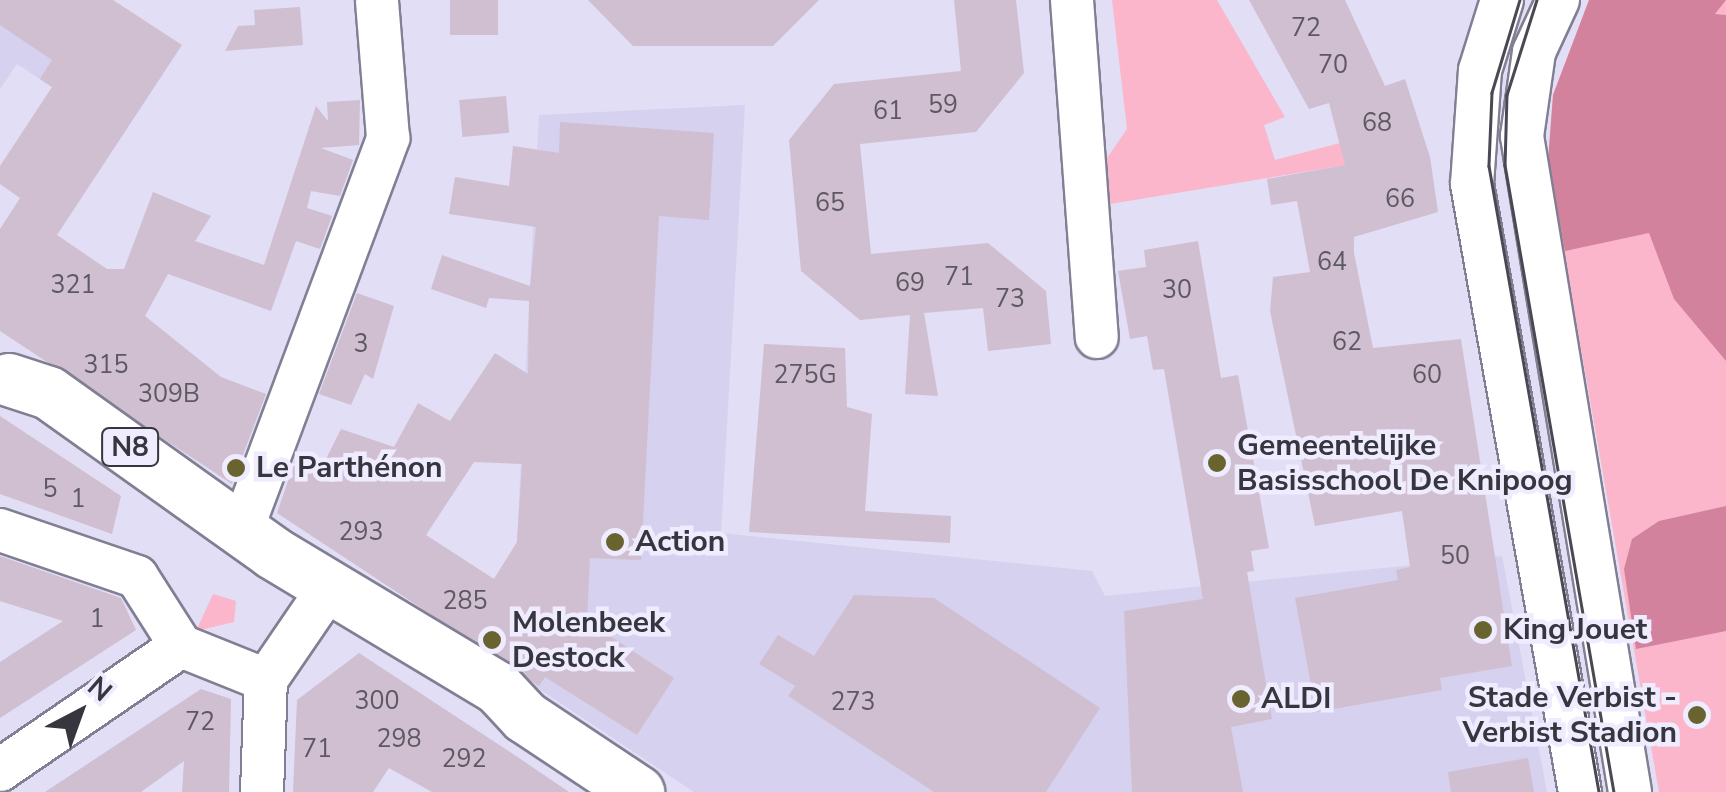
<!DOCTYPE html>
<meta charset="utf-8">
<style>
body{margin:0}
#map{position:relative;width:1726px;height:792px;overflow:hidden;background:#e1def5;font-family:"Nunito Sans",sans-serif}
div>[style]{position:absolute}
.built>*{inset:0;background:#d5d1ee}
.green>*{inset:0;background:#fcb6cb}
.forest>*{inset:0;background:#d2829c}
.building>*{inset:0;background:#d0bfd0;transform-origin:0 0}
.roads{filter:drop-shadow(2px 0 #817f93) drop-shadow(-2px 0 #817f93) drop-shadow(0 2px #817f93) drop-shadow(0 -2px #817f93)}
.minor>*{height:42px;margin:-21px;padding:0 21px;transform-origin:21px;border-radius:21px;background:#fff}
.major>*{height:52px;margin:-26px;padding:0 26px;transform-origin:26px;border-radius:26px;background:#fff}
.tram>*{height:2.5px;margin:-1.25px;padding:0 1.25px;transform-origin:1.25px;border-radius:1.25px;background:#4a4953}
.dots>*{width:28px;height:28px;translate:-50% -50%;box-sizing:border-box;border:5px solid #eeecfe;border-radius:50%}
span{translate:-50% -50%;white-space:nowrap;text-align:center;line-height:1.15;-webkit-text-stroke:9px #eeecfe;paint-order:stroke}
.number-label{font-size:25px;color:#5d5862}
.number-label span{-webkit-text-stroke-width:0}
.shield-label span{padding:2px 8px;background:#eeecfe;border:2px solid;border-radius:8px;-webkit-text-stroke-width:0}
.shield-label{font-size:28px;color:#37363e;font-weight:700}
.poi-label{font-size:30px;color:#37363e;font-weight:700}
.left{translate:0 -50%;text-align:left}
.right{translate:-100% -50%;text-align:right}
.north{position:absolute;left:30px;top:662px;width:100px;height:100px;-webkit-text-stroke:8px #eeecfe;paint-order:stroke;rotate:41deg;font-size:28px;font-weight:700;line-height:40px;text-align:center;color:#37363e}
.north::after{content:'';display:block;margin:auto;width:35px;height:45px;background:#37363e;clip-path:polygon(50% 0,100% 100%,50% 72%,0 100%)}
</style>
<div id="map">
<div class="built">
<i style="clip-path:polygon(0 0,110px 0,52px 87px,17px 64px,0 89px)"></i>
<i style="clip-path:polygon(745px 105px,721px 533px,1092px 571px,1105px 596px,1502px 556px,1547px 792px,694px 792px,458px 635px,509px 555px,516px 558px,539px 115px)"></i>
</div>
<div class="green">
<i style="clip-path:polygon(1112px 0,1217px 0,1285px 117px,1264px 125px,1275px 160px,1340px 143px,1352px 164px,1110px 204px,1105px 161px,1127px 129px)"></i>
<i style="clip-path:polygon(1589px 0,1726px 0,1726px 792px,1659px 792px,1548px 161px,1553px 95px)"></i>
<i style="clip-path:polygon(213px 594px,236px 601px,234px 622px,196px 631px)"></i>
</div>
<div class="forest">
<i style="clip-path:polygon(1589px 0,1726px 0,1715px 14px,1726px 15px,1726px 361px,1674px 299px,1649px 233px,1565px 251px,1548px 161px,1553px 95px)"></i>
<i style="clip-path:polygon(1726px 506px,1726px 631px,1636px 649px,1624px 569px,1632px 539px,1659px 521px)"></i>
</div>
<div class="building">
<i style="clip-path:polygon(0 0,113px 0,182px 45px,57px 235px,107px 269px,124px 269px,153px 192px,211px 216px,195px 241px,264px 265px,316px 106px,328px 121px,327px 102px,360px 100px,359px 145px,321px 148px,353px 160px,340px 196px,311px 191px,307px 208px,332px 216px,320px 249px,296px 241px,271px 311px,168px 274px,145px 316px,221px 377px,266px 394px,232px 484px,0 331px,0 229px,20px 198px,0 184px,0 166px,52px 87px,40px 79px,52px 60px,0 25px)"></i>
<i style="left:450px;top:0;width:48px;height:35px"></i>
<i style="clip-path:polygon(588px 0,819px 0,773px 46px,633px 46px)"></i>
<i style="clip-path:polygon(954px 0,1016px 0,1024px 73px,976px 132px,860px 144px,871px 254px,988px 243px,1046px 291px,1051px 344px,988px 351px,983px 308px,924px 313px,938px 396px,905px 394px,910px 315px,860px 320px,801px 271px,789px 140px,834px 84px,961px 71px)"></i>
<i style="clip-path:polygon(1249px 0,1345px 0,1385px 86px,1405px 79px,1430px 157px,1438px 212px,1354px 237px,1354px 253px,1373px 348px,1461px 339px,1512px 666px,1440px 678px,1442px 690px,1316px 712px,1295px 598px,1398px 580px,1396px 570px,1410px 567px,1402px 511px,1315px 526px,1270px 311px,1273px 277px,1310px 272px,1297px 201px,1271px 205px,1267px 179px,1345px 165px,1329px 103px,1309px 109px)"></i>
<i style="clip-path:polygon(300px 7px,303px 45px,225px 51px,238px 26px,255px 25px,254px 10px)"></i>
<i style="left:506px;top:96px;width:37px;height:47px;rotate:85deg"></i>
<i style="clip-path:polygon(evenodd,560px 122px,714px 133px,709px 220px,659px 216px,641px 560px,590px 558px,587px 621px,674px 678px,637px 735px,545px 677px,539px 686px,277px 513px,297px 455px,323px 465px,341px 429px,394px 447px,418px 403px,450px 421px,495px 353px,528px 374px,529px 301px,489px 298px,486px 308px,431px 289px,442px 255px,530px 286px,536px 227px,449px 214px,452px 195px,455px 177px,509px 186px,513px 146px,559px 153px,560px 122px,474px 462px,522px 464px,517px 542px,494px 579px,426px 535px,474px 462px)"></i>
<i style="clip-path:polygon(1198px 241px,1221px 378px,1238px 375px,1269px 548px,1251px 551px,1254px 571px,1247px 572px,1272px 719px,1231px 727px,1243px 792px,1132px 792px,1124px 611px,1203px 599px,1164px 369px,1153px 370px,1147px 336px,1130px 339px,1118px 271px,1146px 267px,1144px 250px)"></i>
<i style="clip-path:polygon(357px 293px,394px 306px,373px 379px,365px 374px,351px 405px,319px 394px)"></i>
<i style="clip-path:polygon(764px 344px,845px 348px,847px 407px,872px 414px,865px 511px,951px 516px,950px 543px,749px 532px)"></i>
<i style="clip-path:polygon(0 416px,121px 496px,112px 534px,0 494px)"></i>
<i style="clip-path:polygon(0 556px,121px 598px,136px 630px,0 718px,0 662px,63px 621px,0 601px)"></i>
<i style="clip-path:polygon(854px 595px,934px 598px,1100px 708px,1046px 792px,934px 792px,788px 696px,795px 686px,759px 664px,778px 635px,814px 656px)"></i>
<i style="clip-path:polygon(359px 653px,519px 758px,569px 792px,432px 792px,389px 768px,373px 792px,293px 792px,297px 700px)"></i>
<i style="clip-path:polygon(201px 689px,231px 699px,229px 792px,182px 792px,184px 761px,141px 792px,45px 792px)"></i>
<i style="clip-path:polygon(1528px 758px,1534px 792px,1451px 792px,1448px 772px)"></i>
</div>
<div class="roads">
<div class="minor">
<i style="left:1072px;top:0;width:338px;rotate:85.8deg"></i>
<i style="left:1502px;top:0;width:73px;rotate:107.4deg"></i>
<i style="left:1480px;top:70px;width:114px;rotate:94deg"></i>
<i style="left:1472px;top:184px;width:618px;rotate:79.93deg"></i>
<i style="left:1558px;top:0;width:57px;rotate:114.8deg"></i>
<i style="left:1534px;top:52px;width:85px;rotate:98.1deg"></i>
<i style="left:1522px;top:136px;width:665px;rotate:80.65deg"></i>
<i style="left:0;top:530px;width:145px;rotate:18.9deg"></i>
<i style="left:137px;top:577px;width:82px;rotate:57.5deg"></i>
<i style="left:181px;top:646px;width:92px;rotate:21.8deg"></i>
<i style="left:241px;top:532px;width:421px;rotate:-69.5deg"></i>
<i style="left:388px;top:138px;width:138px;rotate:-94.6deg"></i>
<i style="left:266px;top:680px;width:110px;rotate:-55.7deg"></i>
<i style="left:0;top:770px;width:219px;rotate:-34.4deg"></i>
<i style="left:262px;top:792px;width:112px;rotate:-88deg"></i>
</div>
<div class="major">
<i style="left:9px;top:380px;width:42px;rotate:18deg"></i>
<i style="left:49px;top:393px;width:275px;rotate:35.5deg"></i>
<i style="left:273px;top:553px;width:262px;rotate:31deg"></i>
<i style="left:498px;top:688px;width:40px;rotate:47deg"></i>
<i style="left:525px;top:717px;width:136px;rotate:33.6deg"></i>
</div>
</div>
<div class="tram">
<i style="left:1520px;top:0;width:97px;rotate:106.8deg"></i>
<i style="left:1492px;top:93px;width:73px;rotate:92.4deg"></i>
<i style="left:1489px;top:166px;width:636px;rotate:80.03deg"></i>
<i style="left:1537px;top:0;width:100px;rotate:107.5deg"></i>
<i style="left:1507px;top:95px;width:70px;rotate:91.6deg"></i>
<i style="left:1505px;top:165px;width:636px;rotate:80.14deg"></i>
</div>
<div class="dots">
<i style="left:1217px;top:463px;background:#69632f"></i>
<i style="left:236px;top:468px;background:#69632f"></i>
<i style="left:615px;top:542px;background:#69632f"></i>
<i style="left:1483px;top:630px;background:#69632f"></i>
<i style="left:492px;top:640px;background:#69632f"></i>
<i style="left:1241px;top:699px;background:#69632f"></i>
<i style="left:1697px;top:715px;background:#69632f"></i>
</div>
<div class="number-label">
<span style="left:1306px;top:28px">72</span>
<span style="left:1333px;top:65px">70</span>
<span style="left:943px;top:105px">59</span>
<span style="left:888px;top:111px">61</span>
<span style="left:1377px;top:123px">68</span>
<span style="left:1400px;top:199px">66</span>
<span style="left:830px;top:203px">65</span>
<span style="left:1332px;top:262px">64</span>
<span style="left:959px;top:277px">71</span>
<span style="left:910px;top:283px">69</span>
<span style="left:73px;top:285px">321</span>
<span style="left:1177px;top:290px">30</span>
<span style="left:1010px;top:299px">73</span>
<span style="left:1347px;top:342px">62</span>
<span style="left:361px;top:344px">3</span>
<span style="left:106px;top:365px">315</span>
<span style="left:805px;top:375px">275G</span>
<span style="left:1427px;top:375px">60</span>
<span style="left:169px;top:394px">309B</span>
<span style="left:50px;top:489px">5</span>
<span style="left:78px;top:499px">1</span>
<span style="left:361px;top:532px">293</span>
<span style="left:1455px;top:556px">50</span>
<span style="left:465px;top:601px">285</span>
<span style="left:97px;top:619px">1</span>
<span style="left:377px;top:701px">300</span>
<span style="left:853px;top:702px">273</span>
<span style="left:200px;top:722px">72</span>
<span style="left:399px;top:739px">298</span>
<span style="left:317px;top:749px">71</span>
<span style="left:464px;top:759px">292</span>
</div>
<div class="shield-label">
<span style="left:130px;top:447px">N8</span>
</div>
<div class="poi-label">
<span class="left" style="left:1237px;top:463px">Gemeentelijke<br>Basisschool De Knipoog</span>
<span class="left" style="left:256px;top:468px">Le Parthénon</span>
<span class="left" style="left:635px;top:542px">Action</span>
<span class="left" style="left:512px;top:640px">Molenbeek<br>Destock</span>
<span class="left" style="left:1503px;top:630px">King Jouet</span>
<span class="right" style="left:1677px;top:715px">Stade Verbist -<br>Verbist Stadion</span>
<span class="left" style="left:1261px;top:699px">ALDI</span>
</div>
<div class="north">N</div>
</div>
